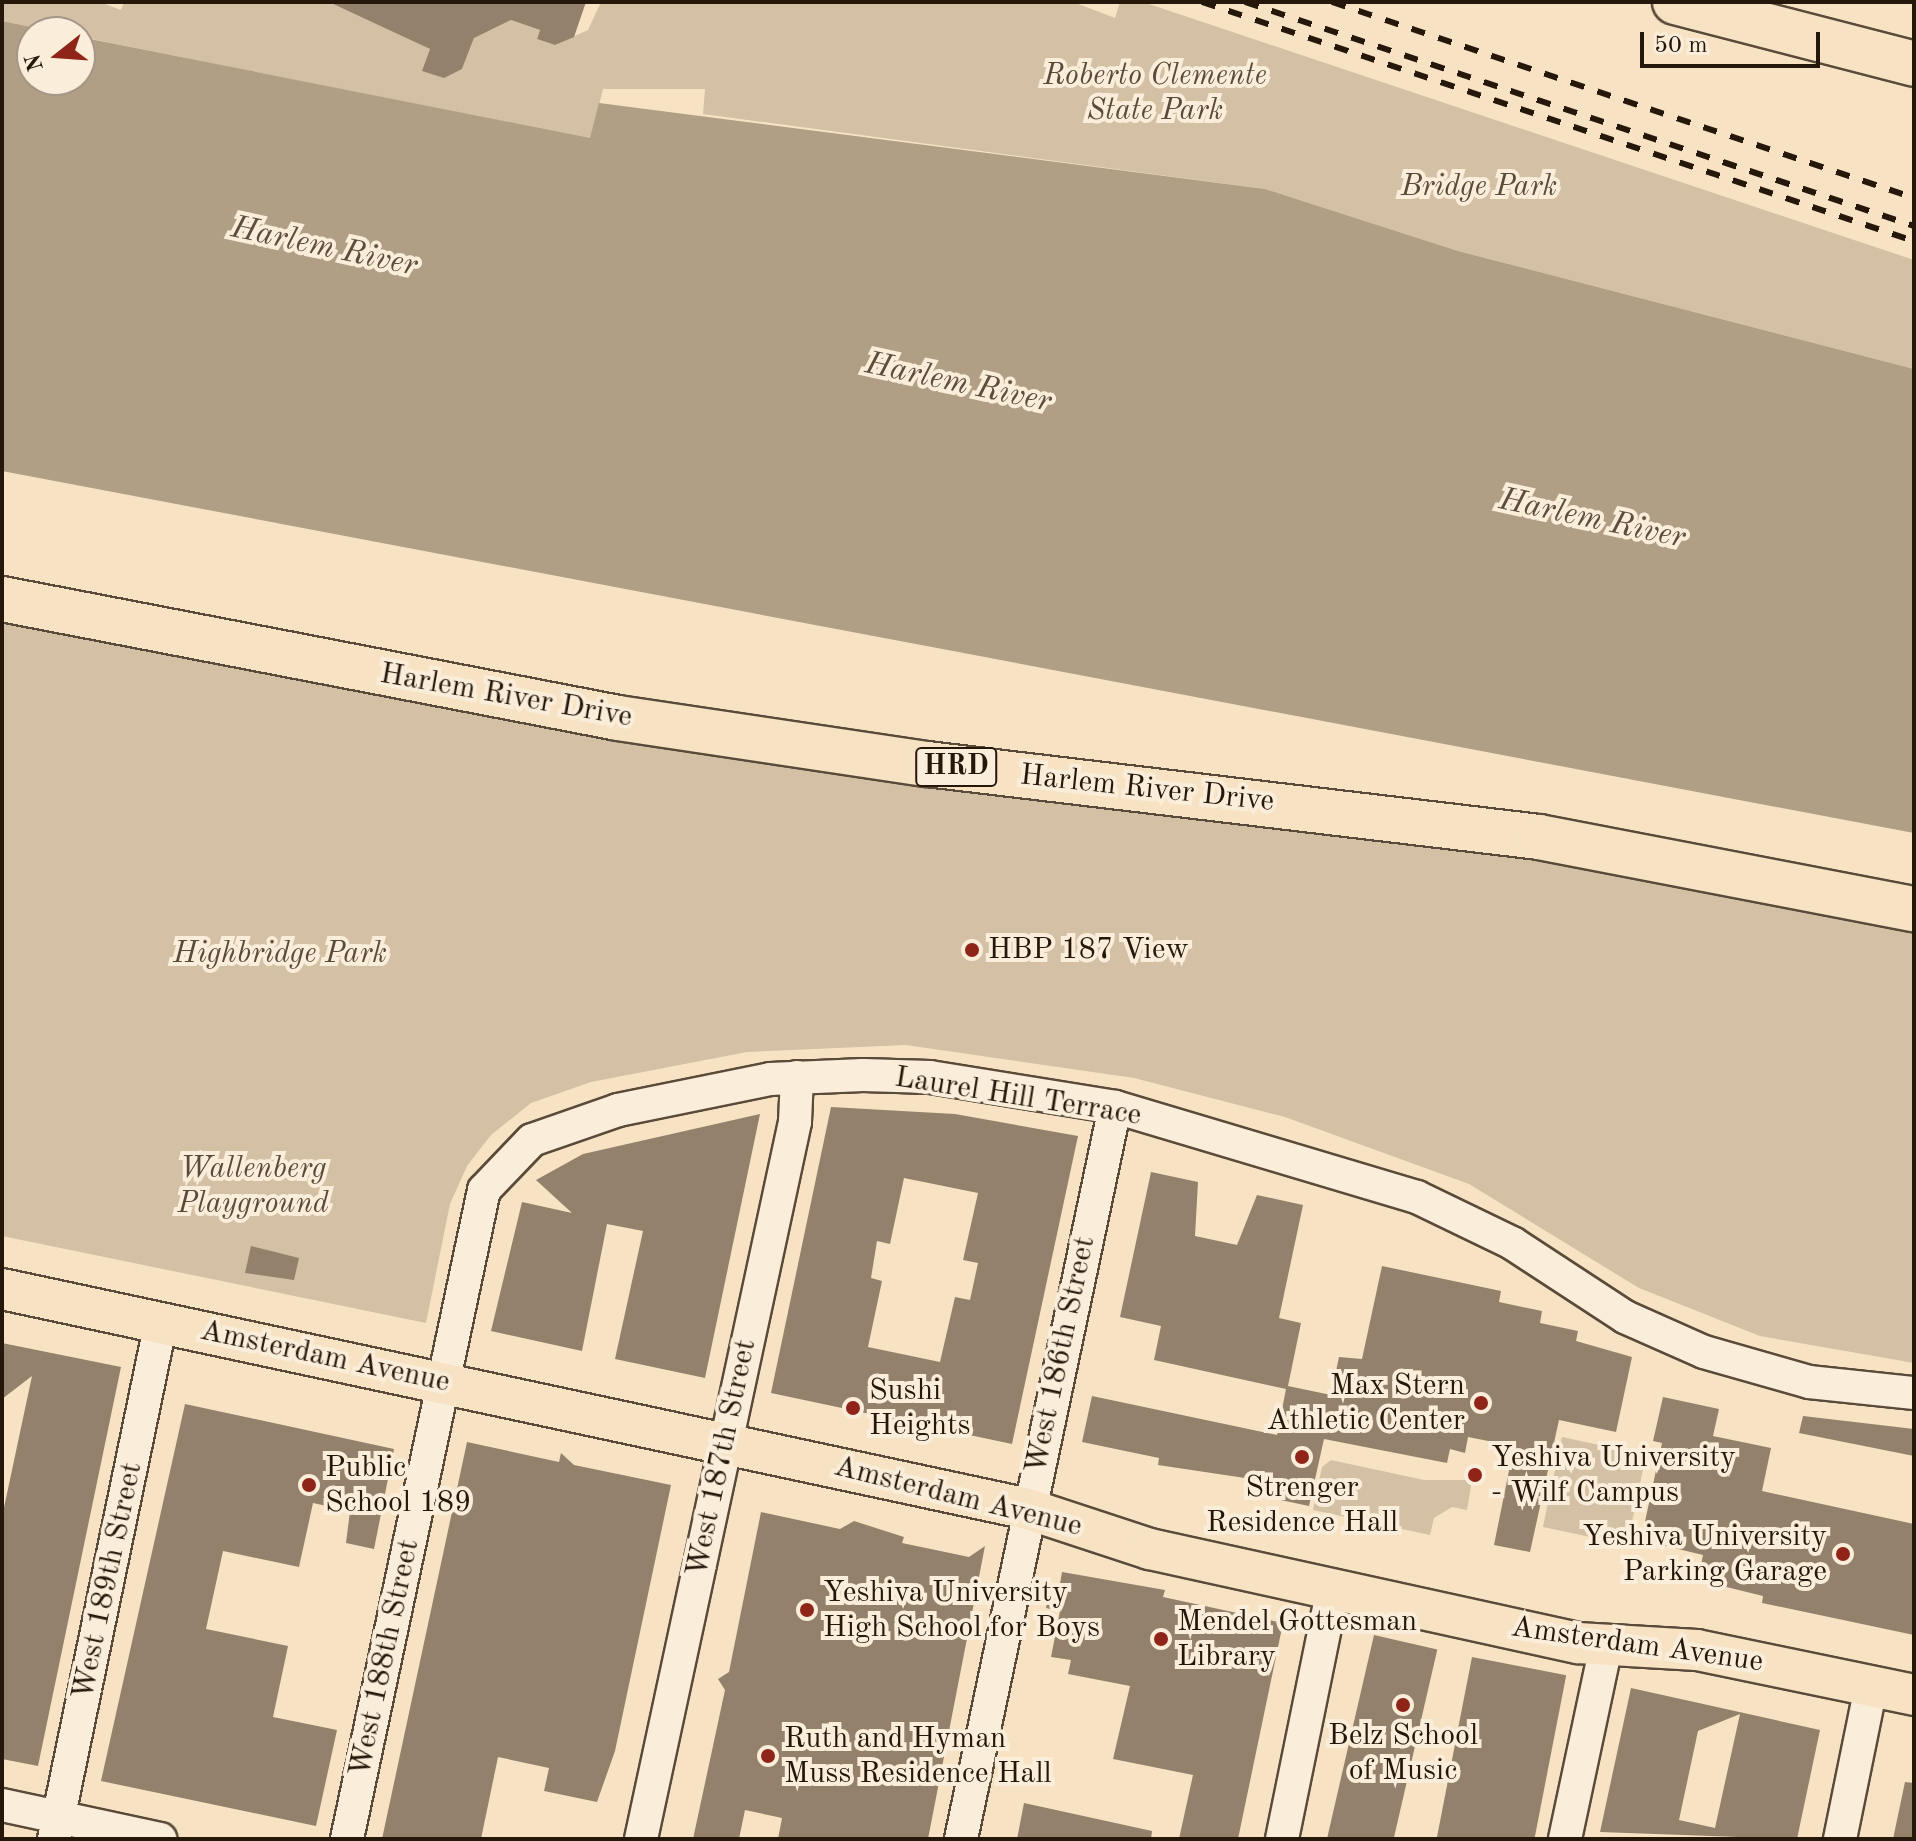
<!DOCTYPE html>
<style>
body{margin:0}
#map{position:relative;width:1916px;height:1841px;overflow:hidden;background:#f7e3c4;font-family:"Old Standard TT",serif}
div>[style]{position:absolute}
.green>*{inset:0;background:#d3c0a5;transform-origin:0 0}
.water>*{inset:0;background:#b09e85}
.building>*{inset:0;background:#93816b;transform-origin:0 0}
.roads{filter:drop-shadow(2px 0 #5a4a39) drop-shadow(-2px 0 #5a4a39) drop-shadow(0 2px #5a4a39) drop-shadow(0 -2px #5a4a39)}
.minor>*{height:32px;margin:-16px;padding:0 16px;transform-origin:16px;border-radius:16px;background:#faedd9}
.major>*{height:40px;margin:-20px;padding:0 20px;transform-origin:20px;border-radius:20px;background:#f7e3c4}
.highway>*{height:44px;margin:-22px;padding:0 22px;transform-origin:22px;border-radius:22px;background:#f7e3c4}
.rail>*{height:6px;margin-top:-3px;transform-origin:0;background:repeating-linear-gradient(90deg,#26170b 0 14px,transparent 0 28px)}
.dots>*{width:22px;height:22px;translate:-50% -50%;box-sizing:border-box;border:4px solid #faedd9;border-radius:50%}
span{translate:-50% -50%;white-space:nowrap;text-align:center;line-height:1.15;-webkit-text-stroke:8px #faedd9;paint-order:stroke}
.shield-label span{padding:2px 6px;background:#faedd9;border:2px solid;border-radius:6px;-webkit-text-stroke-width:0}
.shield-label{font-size:28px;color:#26170b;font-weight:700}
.park-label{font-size:30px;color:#5a4a39;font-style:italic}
.street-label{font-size:30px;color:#26170b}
.poi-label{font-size:30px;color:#26170b}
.left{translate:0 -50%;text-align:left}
.right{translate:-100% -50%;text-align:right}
.water-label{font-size:32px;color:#5d4d3c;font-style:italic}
.frame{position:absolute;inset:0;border:4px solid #26170b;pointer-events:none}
.north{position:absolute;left:16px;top:16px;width:80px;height:80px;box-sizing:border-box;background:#faedd9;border:2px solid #a59787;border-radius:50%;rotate:253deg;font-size:22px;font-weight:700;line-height:32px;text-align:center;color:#26170b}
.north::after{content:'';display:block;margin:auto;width:28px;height:36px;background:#8f2418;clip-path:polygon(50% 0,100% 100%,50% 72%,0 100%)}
.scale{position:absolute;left:1640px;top:32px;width:180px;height:36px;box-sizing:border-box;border:4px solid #26170b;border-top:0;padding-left:10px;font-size:24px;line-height:28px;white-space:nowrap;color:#26170b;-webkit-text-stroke:6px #faedd9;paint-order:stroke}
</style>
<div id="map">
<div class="green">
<i style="clip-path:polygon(2px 2px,100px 2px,121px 10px,124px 2px,333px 2px,430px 49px,423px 71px,444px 77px,462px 69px,479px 25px,491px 30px,511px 20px,540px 30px,537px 39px,555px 45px,588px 30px,601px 2px,1073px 2px,1115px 18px,1120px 2px,1143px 2px,1914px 260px,1914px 369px,1458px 251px,1265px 189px,703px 114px,705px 89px,603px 89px,591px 139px,2px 21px)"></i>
<i style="clip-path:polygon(2px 615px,1491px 845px,1914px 924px,1914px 1363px,1760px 1336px,1639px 1288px,1469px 1184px,1285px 1117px,1134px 1078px,906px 1045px,747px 1052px,591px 1082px,531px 1103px,491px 1135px,467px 1166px,450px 1204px,426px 1323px,2px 1236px)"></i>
<i style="left:1562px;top:1437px;width:86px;height:92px;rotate:12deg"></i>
<i style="clip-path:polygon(1331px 1460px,1424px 1480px,1472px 1480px,1467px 1510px,1452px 1507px,1434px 1518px,1430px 1535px,1313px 1510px,1322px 1467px)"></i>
</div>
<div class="water">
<i style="clip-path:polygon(2px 21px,56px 32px,32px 32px,32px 80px,80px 80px,80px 37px,590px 138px,599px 103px,1265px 189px,1458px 251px,1914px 369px,1914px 833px,2px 471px)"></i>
</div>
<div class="building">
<i style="clip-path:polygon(329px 2px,586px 2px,574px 37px,555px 45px,537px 39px,540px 30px,511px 20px,474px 38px,462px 69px,444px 78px,422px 71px,430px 49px)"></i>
<i style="clip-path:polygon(evenodd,831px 1107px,955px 1114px,1078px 1136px,1012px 1444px,771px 1393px,831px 1107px,904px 1178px,978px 1193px,963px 1260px,978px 1263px,970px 1300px,955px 1297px,940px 1362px,868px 1347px,882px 1281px,871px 1278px,877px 1241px,890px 1244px,904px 1178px)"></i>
<i style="clip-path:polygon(760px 1114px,705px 1378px,615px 1359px,643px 1231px,607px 1224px,582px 1351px,491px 1331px,522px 1202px,572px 1213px,536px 1180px,583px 1154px)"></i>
<i style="clip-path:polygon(1151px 1172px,1198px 1182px,1195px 1236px,1237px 1245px,1257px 1195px,1303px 1205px,1279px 1318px,1301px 1323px,1288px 1386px,1331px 1395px,1339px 1357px,1362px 1359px,1382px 1266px,1501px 1291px,1499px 1302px,1542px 1311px,1540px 1323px,1578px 1331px,1576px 1341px,1632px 1357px,1616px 1432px,1559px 1420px,1530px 1552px,1494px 1545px,1514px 1446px,1468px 1437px,1465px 1453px,1450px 1449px,1447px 1463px,1324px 1439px,1309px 1506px,1262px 1496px,1265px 1481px,1158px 1465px,1159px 1458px,1082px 1442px,1092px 1396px,1277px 1435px,1286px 1389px,1154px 1360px,1161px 1326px,1120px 1317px)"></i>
<i style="clip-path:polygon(251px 1246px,299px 1258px,294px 1280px,245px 1273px)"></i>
<i style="clip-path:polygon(2px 1343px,121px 1367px,38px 1766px,2px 1759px,2px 1517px,32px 1376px,2px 1399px)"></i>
<i style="clip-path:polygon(1663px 1397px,1719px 1409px,1713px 1436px,1771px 1448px,1762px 1491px,1914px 1524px,1914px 1635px,1762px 1603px,1763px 1596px,1698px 1580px,1703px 1555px,1641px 1540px,1662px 1443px,1653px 1441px)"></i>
<i style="clip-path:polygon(185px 1404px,394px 1449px,374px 1549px,346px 1543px,350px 1511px,313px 1503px,299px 1567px,223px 1551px,206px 1629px,288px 1646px,273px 1717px,337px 1730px,316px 1826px,101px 1781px)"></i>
<i style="clip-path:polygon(1803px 1416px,1914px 1429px,1914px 1456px,1799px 1433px)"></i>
<i style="clip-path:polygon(467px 1442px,559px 1462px,561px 1453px,574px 1465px,671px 1485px,615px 1751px,597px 1802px,544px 1791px,549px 1768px,498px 1757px,481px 1839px,382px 1839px)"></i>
<i style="clip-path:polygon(761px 1512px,840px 1529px,854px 1521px,904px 1537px,902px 1543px,969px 1557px,985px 1546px,928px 1839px,778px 1839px,782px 1818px,745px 1810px,739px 1839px,693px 1839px,725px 1690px,718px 1679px,729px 1672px)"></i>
<i style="clip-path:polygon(1062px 1572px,1165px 1590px,1163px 1597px,1283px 1623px,1238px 1839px,1179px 1839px,1193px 1775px,1113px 1759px,1130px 1686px,1068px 1674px,1071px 1660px,1051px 1657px,1060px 1611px,1046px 1608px,1051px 1583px,1060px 1584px)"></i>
<i style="left:1374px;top:1635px;width:65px;height:209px;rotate:13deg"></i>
<i style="left:1472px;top:1657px;width:96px;height:186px;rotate:11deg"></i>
<i style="clip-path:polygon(evenodd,1631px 1688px,1820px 1730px,1797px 1839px,1600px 1832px,1631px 1688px,1740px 1714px,1715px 1828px,1679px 1820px,1698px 1731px,1740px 1714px)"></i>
<i style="clip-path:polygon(1905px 1782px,1914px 1783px,1914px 1839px,1893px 1839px)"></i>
<i style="clip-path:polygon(1024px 1803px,1152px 1831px,1151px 1839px,1017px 1839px)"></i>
</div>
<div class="roads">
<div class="minor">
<i style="left:2px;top:1805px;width:162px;rotate:12.1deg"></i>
<i style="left:54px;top:1839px;width:528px;rotate:-78.31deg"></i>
<i style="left:347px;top:1839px;width:663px;rotate:-78.08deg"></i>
<i style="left:484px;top:1190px;width:69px;rotate:-46.2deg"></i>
<i style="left:532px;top:1140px;width:91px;rotate:-19.2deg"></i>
<i style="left:618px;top:1110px;width:155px;rotate:-11.5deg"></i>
<i style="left:770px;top:1079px;width:93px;rotate:-2.5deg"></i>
<i style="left:863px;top:1075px;width:67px;rotate:1.7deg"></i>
<i style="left:930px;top:1077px;width:187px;rotate:9.2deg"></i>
<i style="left:1115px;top:1107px;width:315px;rotate:16.6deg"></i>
<i style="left:1417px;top:1197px;width:106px;rotate:25.8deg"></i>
<i style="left:1512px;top:1243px;width:135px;rotate:33.2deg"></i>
<i style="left:1625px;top:1317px;width:86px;rotate:23.9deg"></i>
<i style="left:1704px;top:1352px;width:109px;rotate:15.9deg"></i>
<i style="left:1809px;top:1382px;width:106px;rotate:6deg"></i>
<i style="left:641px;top:1839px;width:733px;rotate:-77.88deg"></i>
<i style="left:795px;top:1122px;width:45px;rotate:-87.5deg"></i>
<i style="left:961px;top:1839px;width:748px;rotate:-78.12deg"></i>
<i style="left:1282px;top:1839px;width:255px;rotate:-78.5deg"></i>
<i style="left:1565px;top:1839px;width:197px;rotate:-78deg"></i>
<i style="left:1840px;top:1839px;width:156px;rotate:-78.5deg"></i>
</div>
<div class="major">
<i style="left:2px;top:1289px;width:1049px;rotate:12.1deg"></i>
<i style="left:1028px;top:1509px;width:128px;rotate:18.2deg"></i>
<i style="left:1150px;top:1549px;width:438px;rotate:12.4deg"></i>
<i style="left:1578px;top:1643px;width:119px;rotate:3.4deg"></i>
<i style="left:1697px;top:1650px;width:222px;rotate:11.7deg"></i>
</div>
<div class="highway">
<i style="left:1675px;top:2px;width:247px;rotate:14.5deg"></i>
<i style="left:2px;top:599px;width:627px;rotate:10.93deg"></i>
<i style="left:618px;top:718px;width:312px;rotate:8.5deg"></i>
<i style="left:927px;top:764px;width:616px;rotate:6.8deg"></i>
<i style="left:1539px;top:837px;width:382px;rotate:10.9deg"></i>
</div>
</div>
<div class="rail">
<i style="left:1202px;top:2px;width:751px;rotate:18.56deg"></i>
<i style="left:1245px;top:2px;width:706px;rotate:18.51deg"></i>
<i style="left:1332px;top:2px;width:614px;rotate:18.61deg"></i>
</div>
<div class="dots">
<i style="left:972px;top:950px;background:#8f2418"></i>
<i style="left:1481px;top:1403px;background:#8f2418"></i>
<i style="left:853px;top:1408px;background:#8f2418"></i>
<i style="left:1302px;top:1457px;background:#8f2418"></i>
<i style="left:1475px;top:1475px;background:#8f2418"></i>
<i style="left:309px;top:1485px;background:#8f2418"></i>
<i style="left:1843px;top:1554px;background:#8f2418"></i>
<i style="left:807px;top:1610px;background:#8f2418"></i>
<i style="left:1161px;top:1639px;background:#8f2418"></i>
<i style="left:1403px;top:1705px;background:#8f2418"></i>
<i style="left:768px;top:1756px;background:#8f2418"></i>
</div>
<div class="shield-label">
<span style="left:956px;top:767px">HRD</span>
</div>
<div class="park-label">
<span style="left:1155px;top:93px">Roberto Clemente<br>State Park</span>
<span style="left:1479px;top:187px">Bridge Park</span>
<span style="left:280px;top:954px">Highbridge Park</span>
<span style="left:253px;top:1186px">Wallenberg<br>Playground</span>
</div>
<div class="street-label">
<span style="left:506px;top:696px;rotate:10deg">Harlem River Drive</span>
<span style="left:1147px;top:789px;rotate:6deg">Harlem River Drive</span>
<span style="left:1018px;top:1097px;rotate:9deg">Laurel Hill Terrace</span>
<span style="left:1061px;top:1355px;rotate:-78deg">West 186th Street</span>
<span style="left:325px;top:1357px;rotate:12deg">Amsterdam Avenue</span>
<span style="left:722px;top:1458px;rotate:-78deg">West 187th Street</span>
<span style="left:958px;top:1497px;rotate:14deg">Amsterdam Avenue</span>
<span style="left:108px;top:1581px;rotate:-78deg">West 189th Street</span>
<span style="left:1637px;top:1645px;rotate:8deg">Amsterdam Avenue</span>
<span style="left:385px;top:1658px;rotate:-78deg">West 188th Street</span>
</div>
<div class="poi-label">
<span class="left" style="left:988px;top:950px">HBP 187 View</span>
<span class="right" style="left:1465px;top:1403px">Max Stern<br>Athletic Center</span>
<span class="left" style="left:869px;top:1408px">Sushi<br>Heights</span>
<span class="left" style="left:1491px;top:1475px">Yeshiva University<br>- Wilf Campus</span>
<span class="left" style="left:325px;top:1485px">Public<br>School 189</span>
<span style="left:1302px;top:1505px">Strenger<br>Residence Hall</span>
<span class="right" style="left:1827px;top:1554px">Yeshiva University<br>Parking Garage</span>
<span class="left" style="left:823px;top:1610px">Yeshiva University<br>High School for Boys</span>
<span class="left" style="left:1177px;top:1639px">Mendel Gottesman<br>Library</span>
<span style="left:1403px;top:1753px">Belz School<br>of Music</span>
<span class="left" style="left:784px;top:1756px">Ruth and Hyman<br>Muss Residence Hall</span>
</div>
<div class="water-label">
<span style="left:324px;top:248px;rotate:12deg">Harlem River</span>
<span style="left:958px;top:384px;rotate:12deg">Harlem River</span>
<span style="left:1592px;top:520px;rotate:12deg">Harlem River</span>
</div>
<div class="frame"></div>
<div class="north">N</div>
<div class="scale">50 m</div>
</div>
